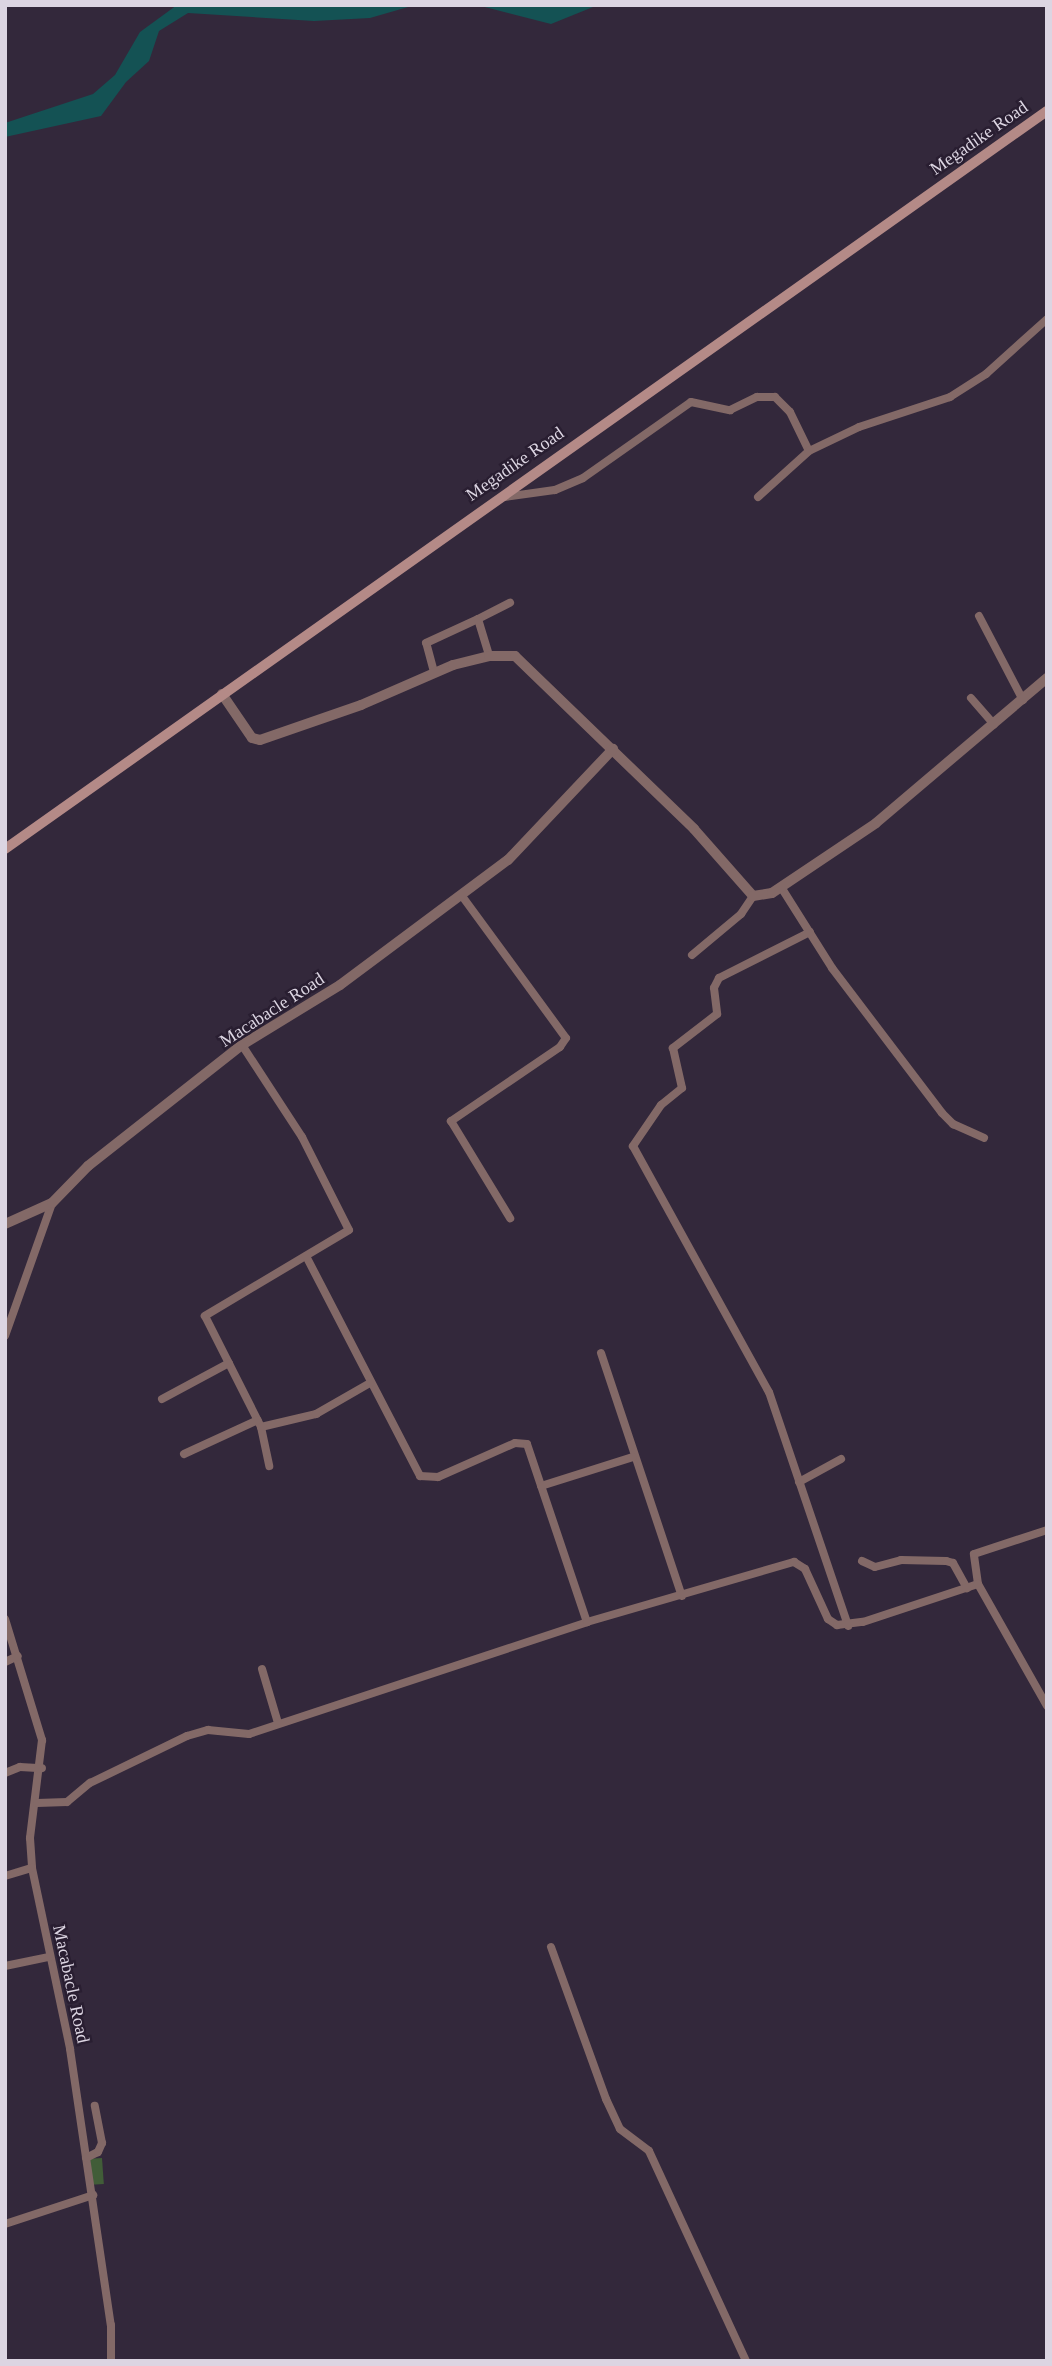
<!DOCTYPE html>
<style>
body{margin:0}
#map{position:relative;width:1052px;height:2366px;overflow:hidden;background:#33283b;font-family:Georgia,serif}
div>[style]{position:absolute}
.green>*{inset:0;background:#415d38;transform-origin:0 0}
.water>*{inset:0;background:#145254}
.minor>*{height:8px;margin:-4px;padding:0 4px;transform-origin:4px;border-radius:4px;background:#836967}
.tertiary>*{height:10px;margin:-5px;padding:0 5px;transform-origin:5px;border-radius:5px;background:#836967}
.secondary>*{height:10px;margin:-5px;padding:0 5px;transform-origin:5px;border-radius:5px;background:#b48a87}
span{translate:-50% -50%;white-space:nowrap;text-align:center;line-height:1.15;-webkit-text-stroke:5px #291e31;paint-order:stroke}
.street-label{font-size:18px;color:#dcd5e2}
.frame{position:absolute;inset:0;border:7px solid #dcd5e2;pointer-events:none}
</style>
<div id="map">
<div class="green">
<i style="left:102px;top:2158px;width:26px;height:12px;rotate:86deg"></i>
</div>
<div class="water">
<i style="clip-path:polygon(177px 5px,345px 7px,415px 5px,370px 18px,314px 21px,188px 13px,159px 31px,149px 61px,126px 82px,101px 116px,5px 137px,5px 123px,93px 94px,115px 75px,140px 32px)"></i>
<i style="clip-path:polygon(477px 5px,598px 5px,551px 24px)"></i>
</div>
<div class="minor">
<i style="left:505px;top:497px;width:50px;rotate:-8deg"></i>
<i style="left:555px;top:490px;width:30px;rotate:-23deg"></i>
<i style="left:583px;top:478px;width:132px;rotate:-35.1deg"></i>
<i style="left:691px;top:402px;width:40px;rotate:12deg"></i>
<i style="left:730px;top:410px;width:30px;rotate:-26deg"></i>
<i style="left:757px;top:397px;width:18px"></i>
<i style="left:775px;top:397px;width:21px;rotate:45deg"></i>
<i style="left:790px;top:412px;width:43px;rotate:64deg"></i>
<i style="left:758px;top:497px;width:69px;rotate:-42deg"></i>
<i style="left:809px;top:451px;width:55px;rotate:-25.6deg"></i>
<i style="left:859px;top:427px;width:96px;rotate:-18.2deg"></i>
<i style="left:950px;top:397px;width:43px;rotate:-32.6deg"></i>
<i style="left:986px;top:374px;width:82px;rotate:-42deg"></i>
<i style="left:979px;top:616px;width:95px;rotate:62.4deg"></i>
<i style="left:478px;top:619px;width:36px;rotate:-27deg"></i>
<i style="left:434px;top:672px;width:30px;rotate:-105deg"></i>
<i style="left:426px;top:643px;width:57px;rotate:-24.8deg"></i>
<i style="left:478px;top:619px;width:39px;rotate:73deg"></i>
<i style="left:971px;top:698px;width:35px;rotate:49deg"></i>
<i style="left:781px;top:887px;width:96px;rotate:57.8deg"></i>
<i style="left:832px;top:968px;width:182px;rotate:52.8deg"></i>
<i style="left:942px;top:1113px;width:16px;rotate:45deg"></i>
<i style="left:953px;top:1124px;width:34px;rotate:24deg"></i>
<i style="left:462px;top:896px;width:176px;rotate:53.8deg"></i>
<i style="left:566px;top:1038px;width:11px;rotate:124deg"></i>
<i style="left:560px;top:1047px;width:132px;rotate:145.8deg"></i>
<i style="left:451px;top:1121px;width:114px;rotate:58.7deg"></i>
<i style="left:810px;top:932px;width:102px;rotate:153.2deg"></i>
<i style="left:719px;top:978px;width:11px;rotate:117deg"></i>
<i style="left:714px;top:988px;width:26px;rotate:83deg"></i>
<i style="left:717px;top:1014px;width:56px;rotate:142.3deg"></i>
<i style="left:673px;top:1048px;width:41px;rotate:77.3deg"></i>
<i style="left:682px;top:1088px;width:27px;rotate:141deg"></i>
<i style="left:661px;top:1105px;width:50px;rotate:124.3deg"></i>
<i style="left:633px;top:1146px;width:281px;rotate:61.1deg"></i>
<i style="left:769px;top:1392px;width:247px;rotate:71.3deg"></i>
<i style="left:692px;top:955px;width:64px;rotate:-39.9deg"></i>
<i style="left:741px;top:914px;width:22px;rotate:-56deg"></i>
<i style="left:242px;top:1045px;width:110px;rotate:56.9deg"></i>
<i style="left:302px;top:1137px;width:104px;rotate:63.2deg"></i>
<i style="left:349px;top:1230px;width:168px;rotate:149.2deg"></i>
<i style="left:205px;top:1316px;width:124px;rotate:63.2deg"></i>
<i style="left:261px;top:1427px;width:40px;rotate:78deg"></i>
<i style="left:306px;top:1256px;width:248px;rotate:62.6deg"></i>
<i style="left:420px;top:1476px;width:18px;rotate:3deg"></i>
<i style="left:438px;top:1477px;width:84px;rotate:-23.8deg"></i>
<i style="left:515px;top:1443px;width:12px;rotate:5deg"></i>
<i style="left:527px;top:1444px;width:188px;rotate:71.4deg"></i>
<i style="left:5px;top:1336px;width:141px;rotate:-70.5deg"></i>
<i style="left:601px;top:1353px;width:256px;rotate:71.6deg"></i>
<i style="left:162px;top:1399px;width:76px;rotate:-28.2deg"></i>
<i style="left:261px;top:1427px;width:57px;rotate:-13.3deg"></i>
<i style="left:316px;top:1414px;width:62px;rotate:-29.9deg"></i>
<i style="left:184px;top:1454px;width:81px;rotate:-24.7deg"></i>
<i style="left:799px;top:1482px;width:48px;rotate:-28.7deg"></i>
<i style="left:541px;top:1486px;width:96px;rotate:-17.5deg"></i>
<i style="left:862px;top:1561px;width:14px;rotate:25deg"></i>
<i style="left:875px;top:1567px;width:27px;rotate:-15deg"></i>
<i style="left:901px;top:1560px;width:45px;rotate:1.3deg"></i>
<i style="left:946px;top:1561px;width:7px;rotate:16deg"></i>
<i style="left:953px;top:1563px;width:29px;rotate:61deg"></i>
<i style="left:978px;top:1584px;width:30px;rotate:-98deg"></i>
<i style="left:974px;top:1554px;width:77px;rotate:-18.2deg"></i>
<i style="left:5px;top:1619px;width:127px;rotate:73deg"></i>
<i style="left:42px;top:1740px;width:99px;rotate:97deg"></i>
<i style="left:30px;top:1838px;width:30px;rotate:86deg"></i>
<i style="left:32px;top:1868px;width:185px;rotate:78.1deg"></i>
<i style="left:70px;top:2049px;width:279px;rotate:81.6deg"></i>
<i style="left:111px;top:2325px;width:36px;rotate:90deg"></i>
<i style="left:5px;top:1662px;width:14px;rotate:-25deg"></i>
<i style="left:262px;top:1669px;width:56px;rotate:73.5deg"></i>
<i style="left:5px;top:1773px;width:16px;rotate:-22deg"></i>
<i style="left:20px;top:1767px;width:22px;rotate:3deg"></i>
<i style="left:37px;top:1803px;width:30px;rotate:-2deg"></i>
<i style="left:67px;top:1802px;width:30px;rotate:-40deg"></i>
<i style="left:90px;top:1783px;width:108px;rotate:-25.9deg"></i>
<i style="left:187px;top:1736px;width:22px;rotate:-16deg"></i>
<i style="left:208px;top:1730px;width:41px;rotate:5.6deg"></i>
<i style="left:249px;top:1734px;width:356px;rotate:-18.3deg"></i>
<i style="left:587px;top:1622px;width:216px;rotate:-16.2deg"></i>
<i style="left:794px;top:1562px;width:13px;rotate:32deg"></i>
<i style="left:805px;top:1569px;width:55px;rotate:65.3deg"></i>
<i style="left:828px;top:1619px;width:11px;rotate:34deg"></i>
<i style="left:837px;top:1625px;width:26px;rotate:-7deg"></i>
<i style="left:863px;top:1622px;width:121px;rotate:-18.3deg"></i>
<i style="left:978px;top:1584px;width:140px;rotate:60.5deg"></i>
<i style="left:5px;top:1876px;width:28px;rotate:-17deg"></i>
<i style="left:551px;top:1947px;width:162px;rotate:70.1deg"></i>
<i style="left:606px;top:2099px;width:33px;rotate:65deg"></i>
<i style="left:620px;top:2129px;width:36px;rotate:37deg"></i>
<i style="left:649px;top:2151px;width:231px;rotate:65.2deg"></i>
<i style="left:5px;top:1966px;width:45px;rotate:-11.6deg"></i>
<i style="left:86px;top:2158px;width:13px;rotate:-27deg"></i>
<i style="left:98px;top:2152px;width:10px;rotate:-66deg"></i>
<i style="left:102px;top:2143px;width:38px;rotate:-101deg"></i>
<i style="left:5px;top:2224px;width:93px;rotate:-18.2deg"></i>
</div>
<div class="tertiary">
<i style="left:222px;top:694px;width:53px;rotate:55.7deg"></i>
<i style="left:252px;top:738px;width:8px;rotate:14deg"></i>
<i style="left:260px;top:740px;width:107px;rotate:-19.1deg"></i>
<i style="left:361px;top:705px;width:100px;rotate:-23.5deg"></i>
<i style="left:453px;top:665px;width:37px;rotate:-14deg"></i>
<i style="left:489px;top:656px;width:26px"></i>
<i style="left:515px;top:656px;width:249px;rotate:44deg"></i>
<i style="left:694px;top:829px;width:89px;rotate:48.6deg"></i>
<i style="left:753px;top:896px;width:19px;rotate:-9deg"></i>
<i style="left:772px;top:893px;width:125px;rotate:-33.9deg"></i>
<i style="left:876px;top:823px;width:224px;rotate:-40.3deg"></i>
<i style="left:5px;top:1224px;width:51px;rotate:-24.1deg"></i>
<i style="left:52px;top:1203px;width:52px;rotate:-45.8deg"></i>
<i style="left:88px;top:1166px;width:196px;rotate:-38.2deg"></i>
<i style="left:242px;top:1045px;width:115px;rotate:-31.5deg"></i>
<i style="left:340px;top:985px;width:209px;rotate:-36.7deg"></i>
<i style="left:508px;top:860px;width:153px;rotate:-46.6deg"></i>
</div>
<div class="secondary">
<i style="left:5px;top:849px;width:1277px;rotate:-35.31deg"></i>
</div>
<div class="street-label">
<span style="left:979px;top:138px;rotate:-35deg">Megadike Road</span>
<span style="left:515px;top:464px;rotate:-35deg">Megadike Road</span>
<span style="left:272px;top:1010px;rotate:-33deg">Macabacle Road</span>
<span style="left:71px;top:1984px;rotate:78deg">Macabacle Road</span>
</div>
<div class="frame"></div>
</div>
